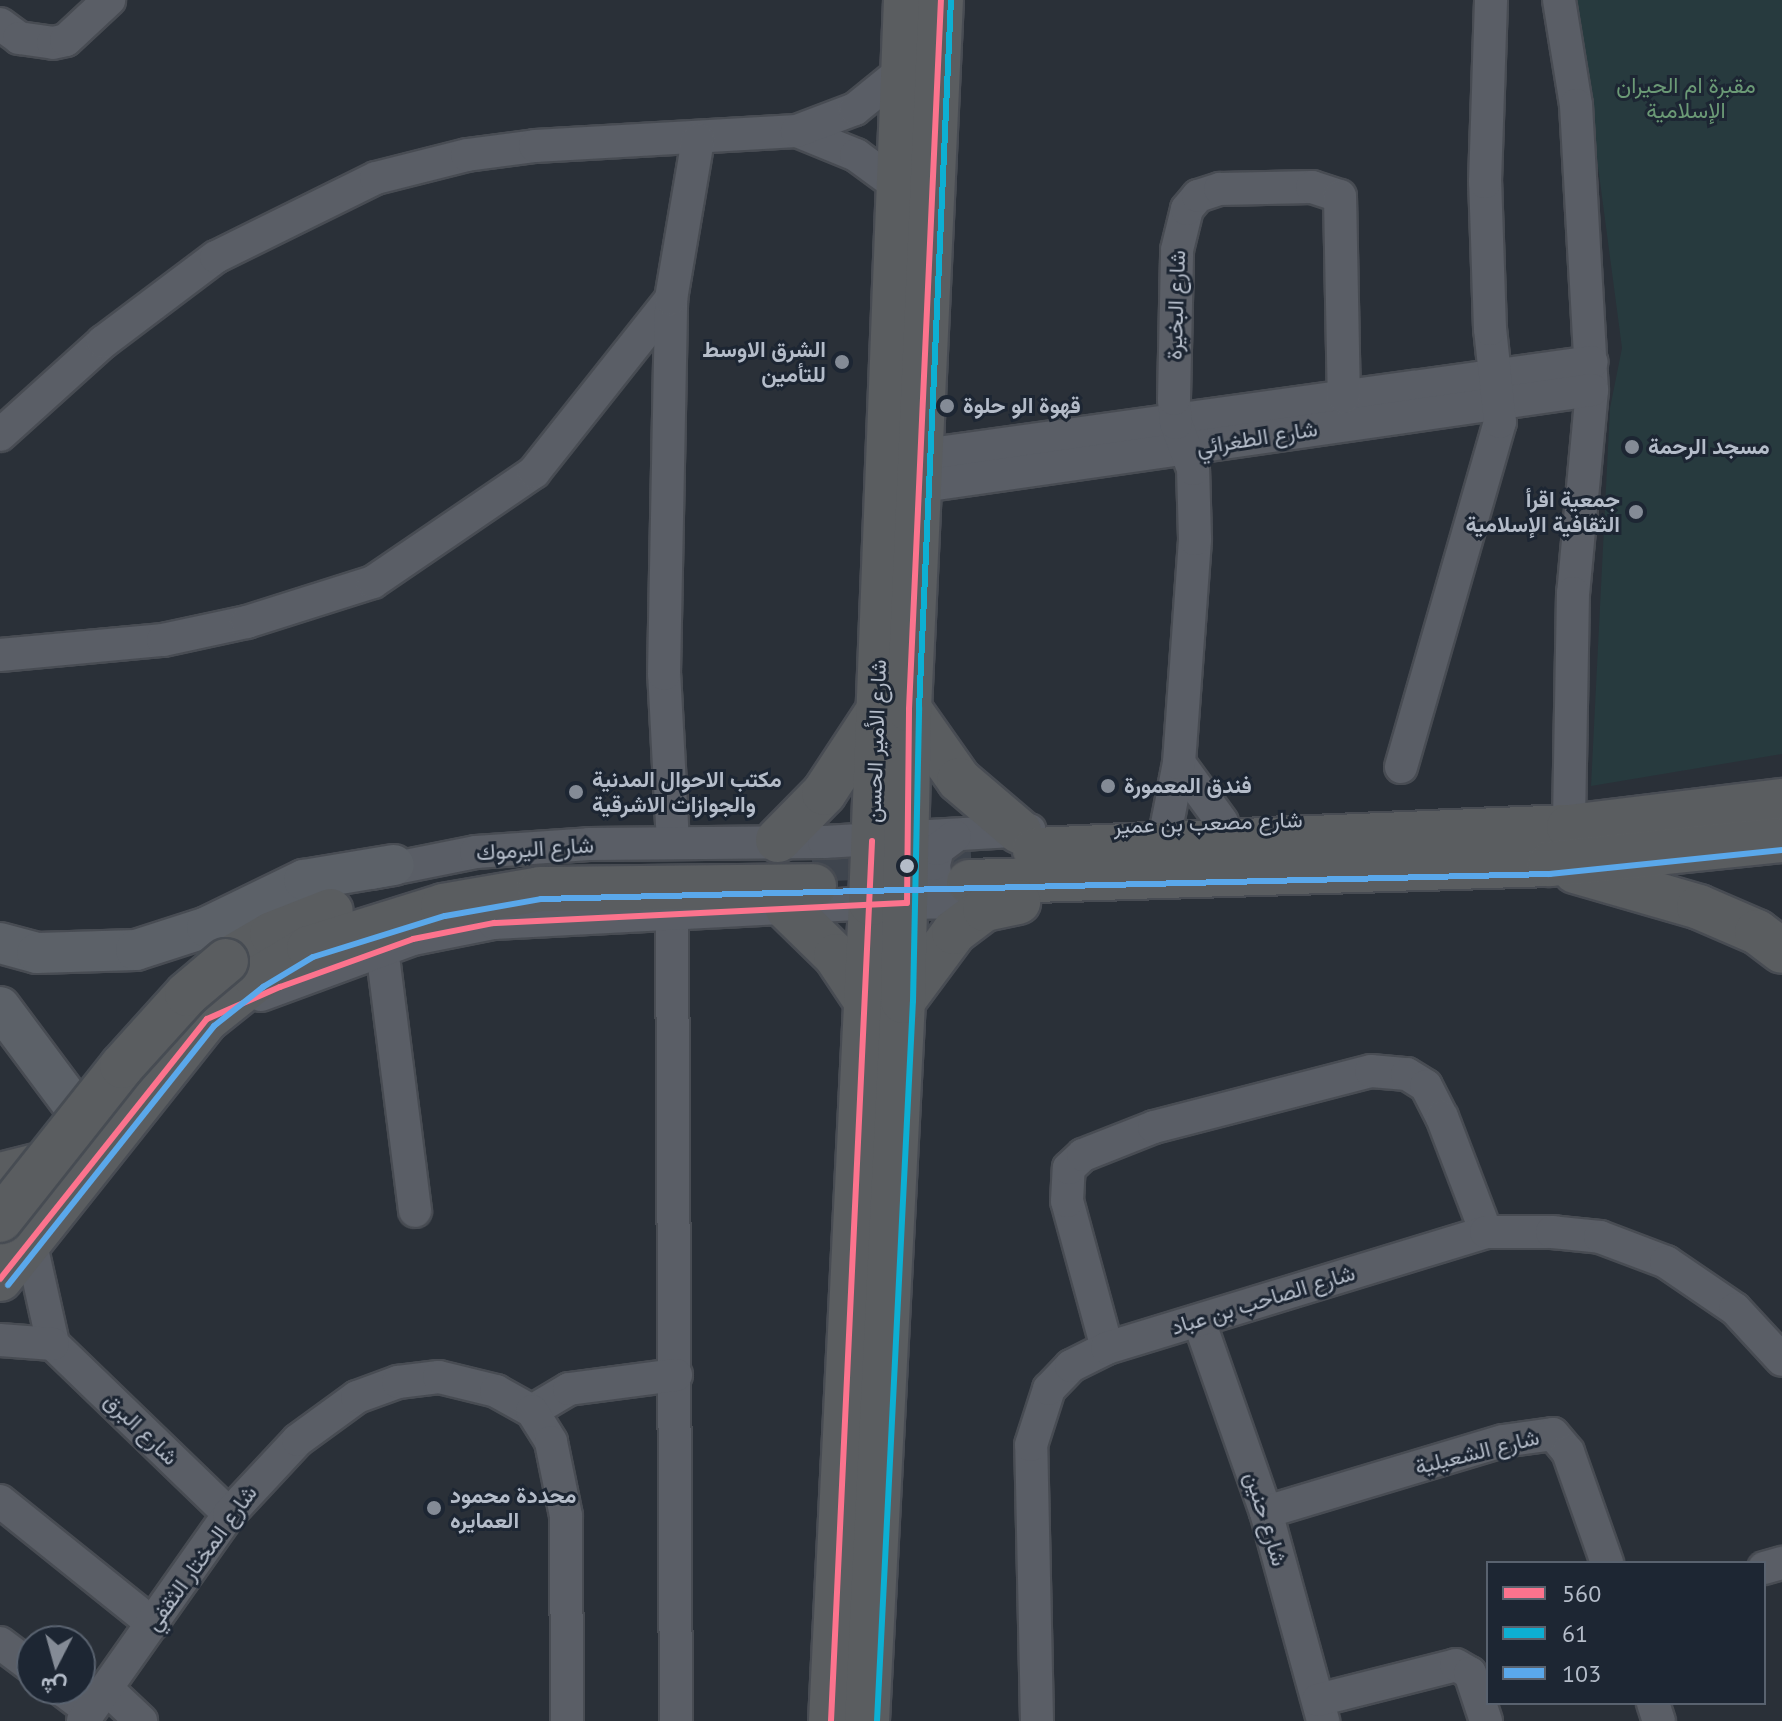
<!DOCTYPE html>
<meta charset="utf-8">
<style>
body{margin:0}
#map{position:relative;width:1782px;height:1721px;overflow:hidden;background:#2a3038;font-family:"PT Sans",Vazirmatn,sans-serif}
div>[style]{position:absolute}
.green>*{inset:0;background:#273a3e}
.highway-tunnel>*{height:44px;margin-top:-22px;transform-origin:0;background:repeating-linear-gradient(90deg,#3f454e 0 44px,transparent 0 66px)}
.roads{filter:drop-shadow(2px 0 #484c53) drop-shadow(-2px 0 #484c53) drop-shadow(0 2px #484c53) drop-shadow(0 -2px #484c53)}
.minor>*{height:32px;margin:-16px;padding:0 16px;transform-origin:16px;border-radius:16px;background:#5a5e66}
.major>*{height:40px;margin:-20px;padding:0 20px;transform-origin:20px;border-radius:20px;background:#5c6168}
.highway>*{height:44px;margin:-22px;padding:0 22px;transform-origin:22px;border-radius:22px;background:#5a5d60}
.bridges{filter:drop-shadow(2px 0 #474c53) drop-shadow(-2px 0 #474c53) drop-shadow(0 2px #474c53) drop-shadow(0 -2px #474c53)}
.highway-bridge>*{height:44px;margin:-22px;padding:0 22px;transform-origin:22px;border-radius:22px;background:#5a5d60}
.bus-1>*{height:6px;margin:-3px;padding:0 3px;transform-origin:3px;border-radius:3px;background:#fc738d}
.bus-2>*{height:6px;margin:-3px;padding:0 3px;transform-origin:3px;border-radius:3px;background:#0dafd3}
.bus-3>*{height:6px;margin:-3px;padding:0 3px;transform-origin:3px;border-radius:3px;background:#5aa8eb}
.dots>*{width:22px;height:22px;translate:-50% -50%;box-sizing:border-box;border:4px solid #1d2633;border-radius:50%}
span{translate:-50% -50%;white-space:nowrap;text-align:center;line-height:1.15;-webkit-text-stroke:6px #1d2633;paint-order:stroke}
.park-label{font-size:22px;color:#6b9a76}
.street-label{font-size:22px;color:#b4bcc9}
.poi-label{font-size:22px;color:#b4bcc9;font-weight:700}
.right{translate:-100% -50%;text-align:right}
.left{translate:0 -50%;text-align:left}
.legend{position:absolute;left:1486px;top:1561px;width:280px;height:144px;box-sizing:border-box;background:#1d2633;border:2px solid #59626f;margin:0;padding:10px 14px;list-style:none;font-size:24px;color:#b4bcc9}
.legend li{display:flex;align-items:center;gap:16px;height:40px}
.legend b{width:40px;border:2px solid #59626f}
.north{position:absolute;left:16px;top:1625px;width:80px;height:80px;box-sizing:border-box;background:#1d2633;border:2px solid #59626f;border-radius:50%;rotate:186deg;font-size:22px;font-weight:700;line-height:32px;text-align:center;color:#b4bcc9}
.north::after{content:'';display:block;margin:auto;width:28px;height:36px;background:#848b96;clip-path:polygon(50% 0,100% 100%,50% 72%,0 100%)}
</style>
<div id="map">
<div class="green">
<i style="clip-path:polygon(1576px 0,1782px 0,1782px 754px,1591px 786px,1610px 408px,1622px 348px)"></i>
</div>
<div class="highway-tunnel">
<i style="left:812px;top:860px;width:159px;rotate:-2.9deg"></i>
</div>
<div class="roads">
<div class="minor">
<i style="left:1559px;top:0;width:106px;rotate:80.8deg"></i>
<i style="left:1576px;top:105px;width:285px;rotate:86.8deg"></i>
<i style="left:1592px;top:390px;width:204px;rotate:95.3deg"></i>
<i style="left:1573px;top:593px;width:234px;rotate:91deg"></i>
<i style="left:0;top:24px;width:24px;rotate:36deg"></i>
<i style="left:19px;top:38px;width:34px;rotate:8deg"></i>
<i style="left:53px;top:43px;width:13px;rotate:-13deg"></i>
<i style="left:66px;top:40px;width:59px;rotate:-42.9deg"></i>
<i style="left:797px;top:131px;width:64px;rotate:22.1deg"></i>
<i style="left:856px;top:155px;width:52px;rotate:36.4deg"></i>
<i style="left:0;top:435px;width:139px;rotate:-42.1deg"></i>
<i style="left:103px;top:342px;width:141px;rotate:-37deg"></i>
<i style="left:216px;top:257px;width:178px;rotate:-26.3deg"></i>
<i style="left:376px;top:178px;width:94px;rotate:-14.2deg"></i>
<i style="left:467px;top:155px;width:69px;rotate:-7.5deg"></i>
<i style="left:535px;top:146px;width:262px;rotate:-3.3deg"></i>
<i style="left:797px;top:131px;width:62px;rotate:-20.8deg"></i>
<i style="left:855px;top:109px;width:62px;rotate:-39.1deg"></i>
<i style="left:923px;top:455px;width:675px;rotate:-7.91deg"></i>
<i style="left:923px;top:486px;width:676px;rotate:-8.17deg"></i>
<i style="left:0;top:655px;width:164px;rotate:-5.3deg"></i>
<i style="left:163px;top:640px;width:86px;rotate:-12.1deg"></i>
<i style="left:247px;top:622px;width:132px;rotate:-17.6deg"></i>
<i style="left:373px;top:582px;width:195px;rotate:-34.3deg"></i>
<i style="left:534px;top:472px;width:221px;rotate:-51.6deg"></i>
<i style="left:1179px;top:763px;width:73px;rotate:53.9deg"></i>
<i style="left:1401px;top:767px;width:359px;rotate:-74deg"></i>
<i style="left:1500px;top:422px;width:94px;rotate:-96.1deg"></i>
<i style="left:1490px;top:329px;width:147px;rotate:-91.9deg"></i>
<i style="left:1485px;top:182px;width:182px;rotate:-88.1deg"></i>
<i style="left:1167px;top:824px;width:62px;rotate:-78.9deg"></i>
<i style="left:1179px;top:763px;width:225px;rotate:-85.9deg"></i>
<i style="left:1195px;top:539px;width:70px;rotate:-91.6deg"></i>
<i style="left:1193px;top:469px;width:49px;rotate:-110.3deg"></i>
<i style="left:1176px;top:423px;width:24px;rotate:-95deg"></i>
<i style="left:1174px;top:399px;width:149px;rotate:-88.8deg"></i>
<i style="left:1177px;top:250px;width:42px;rotate:-76.3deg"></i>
<i style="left:1187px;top:209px;width:17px;rotate:-50deg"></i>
<i style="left:1198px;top:196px;width:23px;rotate:-18deg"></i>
<i style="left:1220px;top:189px;width:92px;rotate:-1.2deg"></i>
<i style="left:1312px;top:187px;width:29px;rotate:18deg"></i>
<i style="left:1340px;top:196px;width:201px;rotate:88.9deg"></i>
<i style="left:673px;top:843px;width:169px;rotate:-93deg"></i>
<i style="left:664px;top:674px;width:375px;rotate:-88.9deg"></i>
<i style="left:671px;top:299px;width:162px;rotate:-80.4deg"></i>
<i style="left:371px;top:873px;width:107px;rotate:-11.3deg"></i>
<i style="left:476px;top:852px;width:113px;rotate:-4deg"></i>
<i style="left:589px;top:844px;width:235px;rotate:-0.5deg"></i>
<i style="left:824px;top:842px;width:206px;rotate:-3.3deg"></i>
<i style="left:954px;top:902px;width:28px;rotate:-131deg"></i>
<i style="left:936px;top:881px;width:17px;rotate:-97deg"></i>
<i style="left:934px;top:864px;width:16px;rotate:-75deg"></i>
<i style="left:938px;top:849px;width:21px;rotate:-37deg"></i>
<i style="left:672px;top:913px;width:808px;rotate:89.72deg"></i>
<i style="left:382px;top:949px;width:264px;rotate:82.8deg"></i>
<i style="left:261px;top:995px;width:162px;rotate:-20.2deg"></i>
<i style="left:413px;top:939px;width:83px;rotate:-11.2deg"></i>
<i style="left:494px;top:923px;width:378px;rotate:-3deg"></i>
<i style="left:871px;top:903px;width:131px;rotate:-0.4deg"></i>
<i style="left:30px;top:1240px;width:107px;rotate:77.5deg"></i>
<i style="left:53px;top:1344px;width:245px;rotate:44deg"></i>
<i style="left:1199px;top:1321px;width:202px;rotate:70.7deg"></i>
<i style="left:1266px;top:1512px;width:217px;rotate:74.7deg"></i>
<i style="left:0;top:1340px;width:53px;rotate:4.3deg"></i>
<i style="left:1107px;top:1348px;width:152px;rotate:-105.2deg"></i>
<i style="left:1067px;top:1201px;width:33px;rotate:-87deg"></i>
<i style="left:1069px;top:1168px;width:19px;rotate:-43deg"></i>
<i style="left:1083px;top:1155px;width:76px;rotate:-21.5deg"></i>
<i style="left:1154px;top:1127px;width:224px;rotate:-14.5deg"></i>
<i style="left:1371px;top:1071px;width:36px;rotate:5deg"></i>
<i style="left:1407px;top:1074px;width:22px;rotate:32deg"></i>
<i style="left:1426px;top:1086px;width:35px;rotate:63deg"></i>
<i style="left:1442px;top:1117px;width:123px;rotate:69.1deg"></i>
<i style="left:532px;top:1411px;width:43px;rotate:-30.7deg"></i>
<i style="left:569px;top:1389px;width:108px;rotate:-7.5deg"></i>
<i style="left:0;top:1501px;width:196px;rotate:38.8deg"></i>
<i style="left:1266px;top:1512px;width:247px;rotate:-16.7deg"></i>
<i style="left:1503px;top:1441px;width:50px;rotate:-8deg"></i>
<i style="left:1553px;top:1434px;width:23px;rotate:50deg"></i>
<i style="left:1568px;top:1452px;width:118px;rotate:70.6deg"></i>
<i style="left:1764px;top:1568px;width:19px;rotate:-16deg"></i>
<i style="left:0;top:1643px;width:40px;rotate:37deg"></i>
<i style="left:61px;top:1689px;width:36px;rotate:37deg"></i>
<i style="left:107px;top:1689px;width:47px;rotate:43.3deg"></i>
<i style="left:1318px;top:1700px;width:142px;rotate:-14.2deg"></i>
<i style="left:1456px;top:1665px;width:16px;rotate:30deg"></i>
<i style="left:1470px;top:1673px;width:51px;rotate:71.6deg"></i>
<i style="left:1653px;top:1703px;width:19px;rotate:72deg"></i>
<i style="left:83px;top:1721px;width:253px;rotate:-54.8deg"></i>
<i style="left:229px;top:1514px;width:101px;rotate:-47deg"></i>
<i style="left:298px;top:1440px;width:73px;rotate:-36.1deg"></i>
<i style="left:357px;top:1397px;width:44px;rotate:-20.1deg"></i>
<i style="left:398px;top:1382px;width:41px;rotate:-7deg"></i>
<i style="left:439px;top:1377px;width:59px;rotate:13.8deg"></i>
<i style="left:496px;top:1391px;width:41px;rotate:29.1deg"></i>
<i style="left:532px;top:1411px;width:36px;rotate:58deg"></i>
<i style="left:551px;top:1442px;width:76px;rotate:78.5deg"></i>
<i style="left:566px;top:1516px;width:205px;rotate:89.7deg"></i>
<i style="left:1037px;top:1721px;width:276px;rotate:-91.2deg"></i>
<i style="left:1031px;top:1445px;width:59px;rotate:-72.2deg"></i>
<i style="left:1049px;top:1389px;width:32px;rotate:-46deg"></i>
<i style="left:1071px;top:1366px;width:40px;rotate:-26.6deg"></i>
<i style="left:1107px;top:1348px;width:396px;rotate:-17deg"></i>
<i style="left:1486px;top:1232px;width:66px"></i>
<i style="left:1552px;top:1232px;width:48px;rotate:5.9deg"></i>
<i style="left:1600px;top:1237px;width:71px;rotate:20.7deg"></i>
<i style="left:1666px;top:1262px;width:83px;rotate:34.3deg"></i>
<i style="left:1735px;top:1309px;width:69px;rotate:47.3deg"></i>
</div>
<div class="major">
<i style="left:0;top:943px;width:38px;rotate:15deg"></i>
<i style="left:37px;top:953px;width:99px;rotate:-1.7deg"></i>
<i style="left:136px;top:950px;width:75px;rotate:-17.9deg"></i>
<i style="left:207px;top:927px;width:108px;rotate:-25.9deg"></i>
<i style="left:304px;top:880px;width:91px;rotate:-9.5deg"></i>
<i style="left:0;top:1007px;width:167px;rotate:53.3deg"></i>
</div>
<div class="highway">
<i style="left:909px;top:709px;width:87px;rotate:54.8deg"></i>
<i style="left:959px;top:780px;width:79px;rotate:40.4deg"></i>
<i style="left:778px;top:840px;width:66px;rotate:-45.6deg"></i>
<i style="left:824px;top:793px;width:95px;rotate:-56.6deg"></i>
<i style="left:1035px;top:850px;width:534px;rotate:-2.47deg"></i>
<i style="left:1569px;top:827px;width:215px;rotate:-7deg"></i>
<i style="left:1575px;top:871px;width:129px;rotate:16.2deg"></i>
<i style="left:1699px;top:907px;width:63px;rotate:23.3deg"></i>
<i style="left:1757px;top:932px;width:31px;rotate:37deg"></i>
<i style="left:969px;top:882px;width:581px;rotate:-1.77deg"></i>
<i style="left:1550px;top:864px;width:233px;rotate:-5.9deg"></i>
<i style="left:788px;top:909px;width:67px;rotate:44.4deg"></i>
<i style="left:836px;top:956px;width:54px;rotate:56.3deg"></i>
<i style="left:226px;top:961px;width:53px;rotate:-30.4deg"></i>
<i style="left:272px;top:934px;width:63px;rotate:-21.3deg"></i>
<i style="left:903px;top:1001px;width:86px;rotate:-53.5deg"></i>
<i style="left:954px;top:932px;width:39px;rotate:-37deg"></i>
<i style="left:985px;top:909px;width:34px;rotate:-12deg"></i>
<i style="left:0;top:1175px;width:45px;rotate:-14deg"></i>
<i style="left:0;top:1279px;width:332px;rotate:-51.5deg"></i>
<i style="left:207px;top:1019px;width:64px;rotate:-38.7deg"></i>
<i style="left:257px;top:979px;width:61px;rotate:-30.8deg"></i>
<i style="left:309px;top:948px;width:140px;rotate:-17.4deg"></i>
<i style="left:443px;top:906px;width:98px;rotate:-9.9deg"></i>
<i style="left:540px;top:889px;width:274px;rotate:-0.6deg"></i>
<i style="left:831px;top:1721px;width:819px;rotate:-87.2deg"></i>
<i style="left:871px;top:903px;width:904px;rotate:-87.78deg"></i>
<i style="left:867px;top:1721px;width:721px;rotate:-87.14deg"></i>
<i style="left:903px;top:1001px;width:292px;rotate:-88.8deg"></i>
<i style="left:909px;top:709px;width:710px;rotate:-87.42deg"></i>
</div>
</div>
<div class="bridges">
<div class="highway-bridge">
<i style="left:0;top:1220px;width:196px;rotate:-51.6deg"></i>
<i style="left:122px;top:1066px;width:97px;rotate:-47.9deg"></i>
<i style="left:187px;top:994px;width:51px;rotate:-40.2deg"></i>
</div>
</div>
<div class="bus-1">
<i style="left:0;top:1279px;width:332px;rotate:-51.5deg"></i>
<i style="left:207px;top:1019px;width:80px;rotate:-23.7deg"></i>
<i style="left:280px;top:987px;width:141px;rotate:-19.8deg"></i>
<i style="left:413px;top:939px;width:83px;rotate:-11.2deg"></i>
<i style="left:494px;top:923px;width:413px;rotate:-2.8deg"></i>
<i style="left:907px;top:903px;width:194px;rotate:-89.4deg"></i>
<i style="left:909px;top:709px;width:710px;rotate:-87.42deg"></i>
<i style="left:831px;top:1721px;width:881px;rotate:-87.33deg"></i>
</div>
<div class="bus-2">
<i style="left:877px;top:1721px;width:721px;rotate:-87.14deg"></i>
<i style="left:913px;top:1001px;width:292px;rotate:-88.8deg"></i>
<i style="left:919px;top:709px;width:710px;rotate:-87.42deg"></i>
</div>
<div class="bus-3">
<i style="left:8px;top:1285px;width:331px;rotate:-51.5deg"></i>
<i style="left:214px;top:1026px;width:63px;rotate:-38.5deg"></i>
<i style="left:263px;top:987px;width:58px;rotate:-31deg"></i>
<i style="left:313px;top:957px;width:138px;rotate:-17.3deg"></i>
<i style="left:445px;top:916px;width:97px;rotate:-10deg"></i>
<i style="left:541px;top:899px;width:1009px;rotate:-1.42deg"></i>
<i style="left:1550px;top:874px;width:233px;rotate:-5.9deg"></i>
</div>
<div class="dots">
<i style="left:842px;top:362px;background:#848b96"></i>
<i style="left:947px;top:406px;background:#848b96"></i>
<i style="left:1632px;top:447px;background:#848b96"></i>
<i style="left:1636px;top:512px;background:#848b96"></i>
<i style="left:1108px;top:786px;background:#848b96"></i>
<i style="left:576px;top:792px;background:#848b96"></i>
<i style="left:907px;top:866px;background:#b4bcc9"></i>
<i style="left:434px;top:1508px;background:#848b96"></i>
</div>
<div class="park-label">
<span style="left:1686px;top:98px">مقبرة ام الحيران<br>الإسلامية</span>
</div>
<div class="street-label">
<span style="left:1176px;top:305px;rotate:-88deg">شارع البخيرة</span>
<span style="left:1257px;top:438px;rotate:-9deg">شارع الطغرائي</span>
<span style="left:876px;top:741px;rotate:-88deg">شارع الأمير الحسن</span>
<span style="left:1208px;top:823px;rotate:-2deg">شارع مصعب بن عمير</span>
<span style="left:535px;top:849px;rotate:-4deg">شارع اليرموك</span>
<span style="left:1263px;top:1300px;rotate:-17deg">شارع الصاحب بن عباد</span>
<span style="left:141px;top:1429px;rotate:44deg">شارع البرق</span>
<span style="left:1477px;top:1452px;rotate:-14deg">شارع الشعيلية</span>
<span style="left:1266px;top:1519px;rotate:73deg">شارع حنين</span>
<span style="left:201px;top:1558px;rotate:-54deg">شارع المختار الثقفي</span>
</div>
<div class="poi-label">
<span class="right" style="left:826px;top:362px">الشرق الاوسط<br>للتأمين</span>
<span class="left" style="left:963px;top:406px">قهوة الو حلوة</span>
<span class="left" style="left:1648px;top:447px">مسجد الرحمة</span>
<span class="right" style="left:1620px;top:512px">جمعية اقرأ<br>الثقافية الإسلامية</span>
<span class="left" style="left:592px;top:792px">مكتب الاحوال المدنية<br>والجوازات الاشرقية</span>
<span class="left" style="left:1124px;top:786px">فندق المعمورة</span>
<span class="left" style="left:450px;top:1508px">محددة محمود<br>العمايره</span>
</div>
<ul class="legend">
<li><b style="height:10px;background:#fc738d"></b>560</li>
<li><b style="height:10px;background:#0dafd3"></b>61</li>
<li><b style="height:10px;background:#5aa8eb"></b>103</li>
</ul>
<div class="north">ش</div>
</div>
